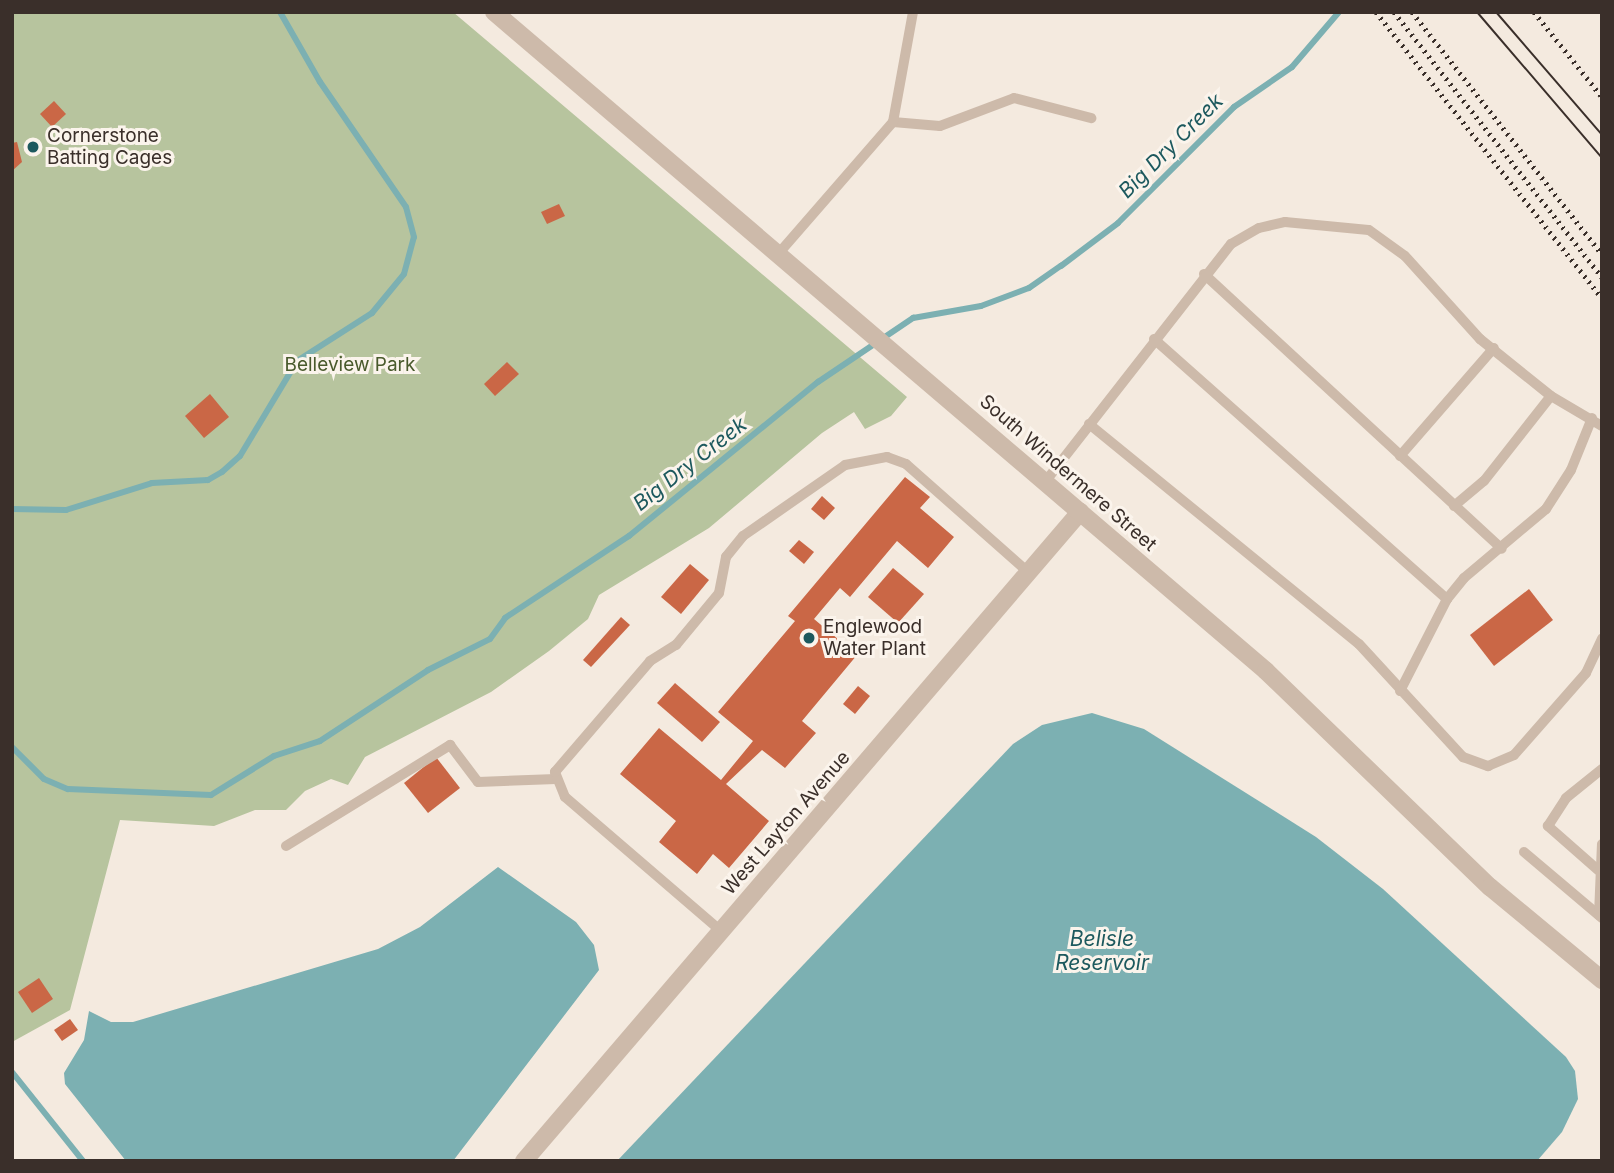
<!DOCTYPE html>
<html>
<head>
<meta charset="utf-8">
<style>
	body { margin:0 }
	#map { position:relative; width:1614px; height:1173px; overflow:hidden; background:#f4eadf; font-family:Inter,sans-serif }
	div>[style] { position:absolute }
	.green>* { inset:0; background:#b7c49e }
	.water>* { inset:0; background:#7cb0b2 }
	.stream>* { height:6px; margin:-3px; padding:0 3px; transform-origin:3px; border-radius:3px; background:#7cb0b2 }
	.building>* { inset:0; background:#ca6746 }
	.service>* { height:10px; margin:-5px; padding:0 5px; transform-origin:5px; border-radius:5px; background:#cdbaaa }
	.minor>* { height:18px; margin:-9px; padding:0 9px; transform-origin:9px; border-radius:9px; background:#cdbaaa }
	.tertiary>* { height:18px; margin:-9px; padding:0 9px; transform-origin:9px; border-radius:9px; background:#cdbaaa }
	.tram>* { height:2px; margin:-1px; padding:0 1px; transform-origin:1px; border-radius:1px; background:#3a2f2a }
	.rail>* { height:5px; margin-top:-2.5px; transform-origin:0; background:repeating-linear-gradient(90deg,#3a2f2a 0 2px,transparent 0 7px) }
	.dots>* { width:19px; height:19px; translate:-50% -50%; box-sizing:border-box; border:4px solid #fbf4ec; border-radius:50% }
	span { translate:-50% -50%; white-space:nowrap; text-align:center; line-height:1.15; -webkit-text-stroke:6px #fbf4ec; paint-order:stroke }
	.poi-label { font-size:19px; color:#3a2f2a }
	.left { translate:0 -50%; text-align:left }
	.park-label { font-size:19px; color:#495a2c }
	.street-label { font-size:19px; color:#3a2f2a }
	.water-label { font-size:21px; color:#1d595e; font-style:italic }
	.frame { position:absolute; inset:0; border:14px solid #3a2f2a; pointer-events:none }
</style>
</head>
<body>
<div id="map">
	<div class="green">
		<div style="clip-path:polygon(12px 12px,453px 12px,907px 397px,891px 416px,865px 429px,854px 412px,822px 433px,709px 528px,599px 595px,588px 619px,549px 651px,491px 692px,365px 757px,348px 785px,331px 779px,305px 791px,286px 810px,255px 810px,214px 826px,120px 820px,70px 1010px,12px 1042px)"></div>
	</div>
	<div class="water">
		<div style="clip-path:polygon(1092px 713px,1144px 729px,1316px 837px,1383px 889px,1566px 1057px,1575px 1071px,1578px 1099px,1562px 1132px,1537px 1161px,617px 1161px,1013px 744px,1042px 725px)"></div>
		<div style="clip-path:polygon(498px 867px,576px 922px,594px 945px,599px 970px,453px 1161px,126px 1161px,65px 1084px,64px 1073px,84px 1040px,89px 1011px,111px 1022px,133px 1022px,378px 949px,420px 927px)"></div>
	</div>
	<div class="stream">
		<div style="left:12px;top:509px;width:54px;rotate:1.1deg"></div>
		<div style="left:66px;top:510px;width:90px;rotate:-17.4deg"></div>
		<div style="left:152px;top:483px;width:56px;rotate:-3.1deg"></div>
		<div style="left:208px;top:480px;width:16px;rotate:-30deg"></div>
		<div style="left:222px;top:472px;width:24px;rotate:-42deg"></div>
		<div style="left:240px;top:456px;width:111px;rotate:-59deg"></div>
		<div style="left:297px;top:361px;width:89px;rotate:-32.6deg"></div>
		<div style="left:372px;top:313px;width:50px;rotate:-50.6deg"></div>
		<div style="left:404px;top:274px;width:38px;rotate:-75deg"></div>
		<div style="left:414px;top:237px;width:31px;rotate:-105deg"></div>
		<div style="left:406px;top:207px;width:152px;rotate:-124.5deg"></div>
		<div style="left:320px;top:82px;width:81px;rotate:-119.7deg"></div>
		<div style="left:12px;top:747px;width:45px;rotate:45deg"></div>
		<div style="left:44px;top:779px;width:26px;rotate:23deg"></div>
		<div style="left:68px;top:789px;width:143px;rotate:2.4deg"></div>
		<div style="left:211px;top:795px;width:74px;rotate:-31.8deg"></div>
		<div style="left:274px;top:756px;width:48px;rotate:-18.1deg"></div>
		<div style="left:320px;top:741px;width:129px;rotate:-33.3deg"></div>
		<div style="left:428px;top:670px;width:69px;rotate:-26.6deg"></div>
		<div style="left:490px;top:639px;width:26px;rotate:-54deg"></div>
		<div style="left:505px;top:618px;width:149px;rotate:-33.5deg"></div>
		<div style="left:629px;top:536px;width:244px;rotate:-39.2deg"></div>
		<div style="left:818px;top:382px;width:115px;rotate:-34deg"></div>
		<div style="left:913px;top:318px;width:69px;rotate:-10deg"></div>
		<div style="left:981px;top:306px;width:51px;rotate:-20.6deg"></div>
		<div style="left:1029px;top:288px;width:39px;rotate:-35deg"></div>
		<div style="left:1061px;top:266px;width:71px;rotate:-37deg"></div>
		<div style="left:1118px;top:223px;width:164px;rotate:-45deg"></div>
		<div style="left:1234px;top:107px;width:70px;rotate:-34.6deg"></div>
		<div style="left:1292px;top:67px;width:72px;rotate:-49.5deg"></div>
		<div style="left:12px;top:1072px;width:114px;rotate:51.4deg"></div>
	</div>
	<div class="building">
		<div style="clip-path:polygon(54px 101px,66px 114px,52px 127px,40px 114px)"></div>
		<div style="clip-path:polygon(17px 142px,22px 162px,12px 171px,12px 143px)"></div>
		<div style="clip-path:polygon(559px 204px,565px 216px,547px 224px,541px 212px)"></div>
		<div style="clip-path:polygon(507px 362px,519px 374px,495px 396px,484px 384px)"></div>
		<div style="clip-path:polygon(210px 394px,229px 417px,204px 438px,185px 416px)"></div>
		<div style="clip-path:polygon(905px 477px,930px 497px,920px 508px,954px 537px,928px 568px,897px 541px,850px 597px,840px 588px,814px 619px,857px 655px,802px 721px,816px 733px,785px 768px,762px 750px,726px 784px,769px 821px,729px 868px,713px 854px,697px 874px,659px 842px,676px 821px,620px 774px,659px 728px,721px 780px,753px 741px,718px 712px,795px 621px,788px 616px)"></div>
		<div style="clip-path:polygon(822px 496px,835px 508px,824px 520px,811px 509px)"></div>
		<div style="clip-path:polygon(799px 540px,814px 552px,804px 564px,789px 551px)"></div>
		<div style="clip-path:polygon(690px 564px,709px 580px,681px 614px,661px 597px)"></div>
		<div style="clip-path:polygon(893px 568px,924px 594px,898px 623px,868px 597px)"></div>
		<div style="clip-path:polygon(1529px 589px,1553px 620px,1494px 666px,1470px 635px)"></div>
		<div style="clip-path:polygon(621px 617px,630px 625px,591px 667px,583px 660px)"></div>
		<div style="clip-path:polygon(675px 683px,720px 722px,702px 742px,657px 703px)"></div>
		<div style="clip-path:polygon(858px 686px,870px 696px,855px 714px,843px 704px)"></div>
		<div style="clip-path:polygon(436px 757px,460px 788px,428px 813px,404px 783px)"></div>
		<div style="clip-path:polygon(39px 978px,53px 999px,32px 1013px,18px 992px)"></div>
		<div style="clip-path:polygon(70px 1019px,78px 1030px,62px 1041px,54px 1030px)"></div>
	</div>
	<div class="service">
		<div style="left:893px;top:122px;width:47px;rotate:4.9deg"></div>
		<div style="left:940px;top:126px;width:79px;rotate:-20.7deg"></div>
		<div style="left:1014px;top:98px;width:80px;rotate:14.6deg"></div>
		<div style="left:779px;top:253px;width:174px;rotate:-49deg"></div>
		<div style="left:893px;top:122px;width:112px;rotate:-79.7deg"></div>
		<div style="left:1204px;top:274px;width:405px;rotate:42.7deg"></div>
		<div style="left:1154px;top:339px;width:392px;rotate:41.6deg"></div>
		<div style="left:1089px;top:424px;width:348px;rotate:39.2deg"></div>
		<div style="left:1359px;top:644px;width:154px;rotate:47.4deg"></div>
		<div style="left:1463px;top:757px;width:27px;rotate:20deg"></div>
		<div style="left:1488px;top:766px;width:28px;rotate:-23deg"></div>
		<div style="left:1514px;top:755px;width:109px;rotate:-48.7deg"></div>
		<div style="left:1586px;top:673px;width:38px;rotate:-65deg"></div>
		<div style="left:1400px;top:456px;width:143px;rotate:-49deg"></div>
		<div style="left:1045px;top:482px;width:302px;rotate:-52deg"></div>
		<div style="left:1231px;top:244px;width:32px;rotate:-30deg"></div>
		<div style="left:1259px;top:228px;width:27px;rotate:-13deg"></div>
		<div style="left:1285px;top:222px;width:84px;rotate:5.4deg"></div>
		<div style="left:1369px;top:230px;width:44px;rotate:35.8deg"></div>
		<div style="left:1405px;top:256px;width:112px;rotate:47.9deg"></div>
		<div style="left:1480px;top:339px;width:91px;rotate:38.8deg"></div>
		<div style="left:1551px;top:396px;width:59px;rotate:30.5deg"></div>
		<div style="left:1454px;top:506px;width:39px;rotate:-40deg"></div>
		<div style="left:1484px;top:481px;width:108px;rotate:-51.8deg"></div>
		<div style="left:1400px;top:691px;width:103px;rotate:-62.9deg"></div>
		<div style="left:1447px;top:599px;width:27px;rotate:-51deg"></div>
		<div style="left:1464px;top:578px;width:107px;rotate:-40.1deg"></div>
		<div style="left:1546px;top:509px;width:46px;rotate:-57.3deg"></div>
		<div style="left:1571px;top:470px;width:56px;rotate:-68deg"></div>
		<div style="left:286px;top:846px;width:193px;rotate:-31.6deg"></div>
		<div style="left:450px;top:745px;width:46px;rotate:52.9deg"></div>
		<div style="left:478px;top:782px;width:78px;rotate:-2.2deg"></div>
		<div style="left:1524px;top:852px;width:102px;rotate:40.2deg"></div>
		<div style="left:1598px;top:870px;width:67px;rotate:-138.7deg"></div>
		<div style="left:1548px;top:826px;width:33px;rotate:-57deg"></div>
		<div style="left:1566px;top:798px;width:46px;rotate:-38.9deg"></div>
		<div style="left:1599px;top:915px;width:71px;rotate:-87.6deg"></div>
		<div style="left:721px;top:931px;width:206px;rotate:-139.3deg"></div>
		<div style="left:565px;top:797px;width:27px;rotate:-112deg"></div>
		<div style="left:555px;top:772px;width:146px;rotate:-49.4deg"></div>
		<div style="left:650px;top:661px;width:31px;rotate:-32deg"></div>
		<div style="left:676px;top:645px;width:67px;rotate:-50.4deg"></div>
		<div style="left:719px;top:593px;width:37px;rotate:-79deg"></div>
		<div style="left:726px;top:557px;width:27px;rotate:-51deg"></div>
		<div style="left:743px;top:536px;width:124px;rotate:-34.8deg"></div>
		<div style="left:845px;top:465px;width:43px;rotate:-10.8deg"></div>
		<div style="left:887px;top:457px;width:20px;rotate:20deg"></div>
		<div style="left:906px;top:464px;width:164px;rotate:41.5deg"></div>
	</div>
	<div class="minor">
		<div style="left:524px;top:1161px;width:855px;rotate:-49.41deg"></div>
	</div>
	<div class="tertiary">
		<div style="left:494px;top:12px;width:1015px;rotate:40.48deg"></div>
		<div style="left:1266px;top:671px;width:311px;rotate:44deg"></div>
		<div style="left:1490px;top:887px;width:146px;rotate:39.7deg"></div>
	</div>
	<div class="tram">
		<div style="left:1477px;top:12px;width:192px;rotate:49.4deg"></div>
		<div style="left:1496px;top:12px;width:162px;rotate:49.2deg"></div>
	</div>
	<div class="rail">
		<div style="left:1376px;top:12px;width:365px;rotate:51.7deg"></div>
		<div style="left:1394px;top:12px;width:337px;rotate:51.9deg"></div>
		<div style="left:1412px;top:12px;width:308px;rotate:51.9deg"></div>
		<div style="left:1534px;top:12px;width:109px;rotate:51.3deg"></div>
	</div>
	<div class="dots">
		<div style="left:33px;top:147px;background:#1d595e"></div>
		<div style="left:809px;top:638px;background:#1d595e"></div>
	</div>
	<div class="poi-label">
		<span class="left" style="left:47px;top:147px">Cornerstone<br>Batting Cages</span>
		<span class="left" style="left:823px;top:638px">Englewood<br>Water Plant</span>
	</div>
	<div class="park-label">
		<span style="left:350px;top:365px">Belleview Park</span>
	</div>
	<div class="street-label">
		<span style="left:1068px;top:473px;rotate:41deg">South Windermere Street</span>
		<span style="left:786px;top:823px;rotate:-49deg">West Layton Avenue</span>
	</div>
	<div class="water-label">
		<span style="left:1171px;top:146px;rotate:-45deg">Big Dry Creek</span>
		<span style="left:690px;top:464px;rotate:-38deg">Big Dry Creek</span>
		<span style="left:1102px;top:951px">Belisle<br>Reservoir</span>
	</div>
	<div class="frame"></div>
</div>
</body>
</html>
